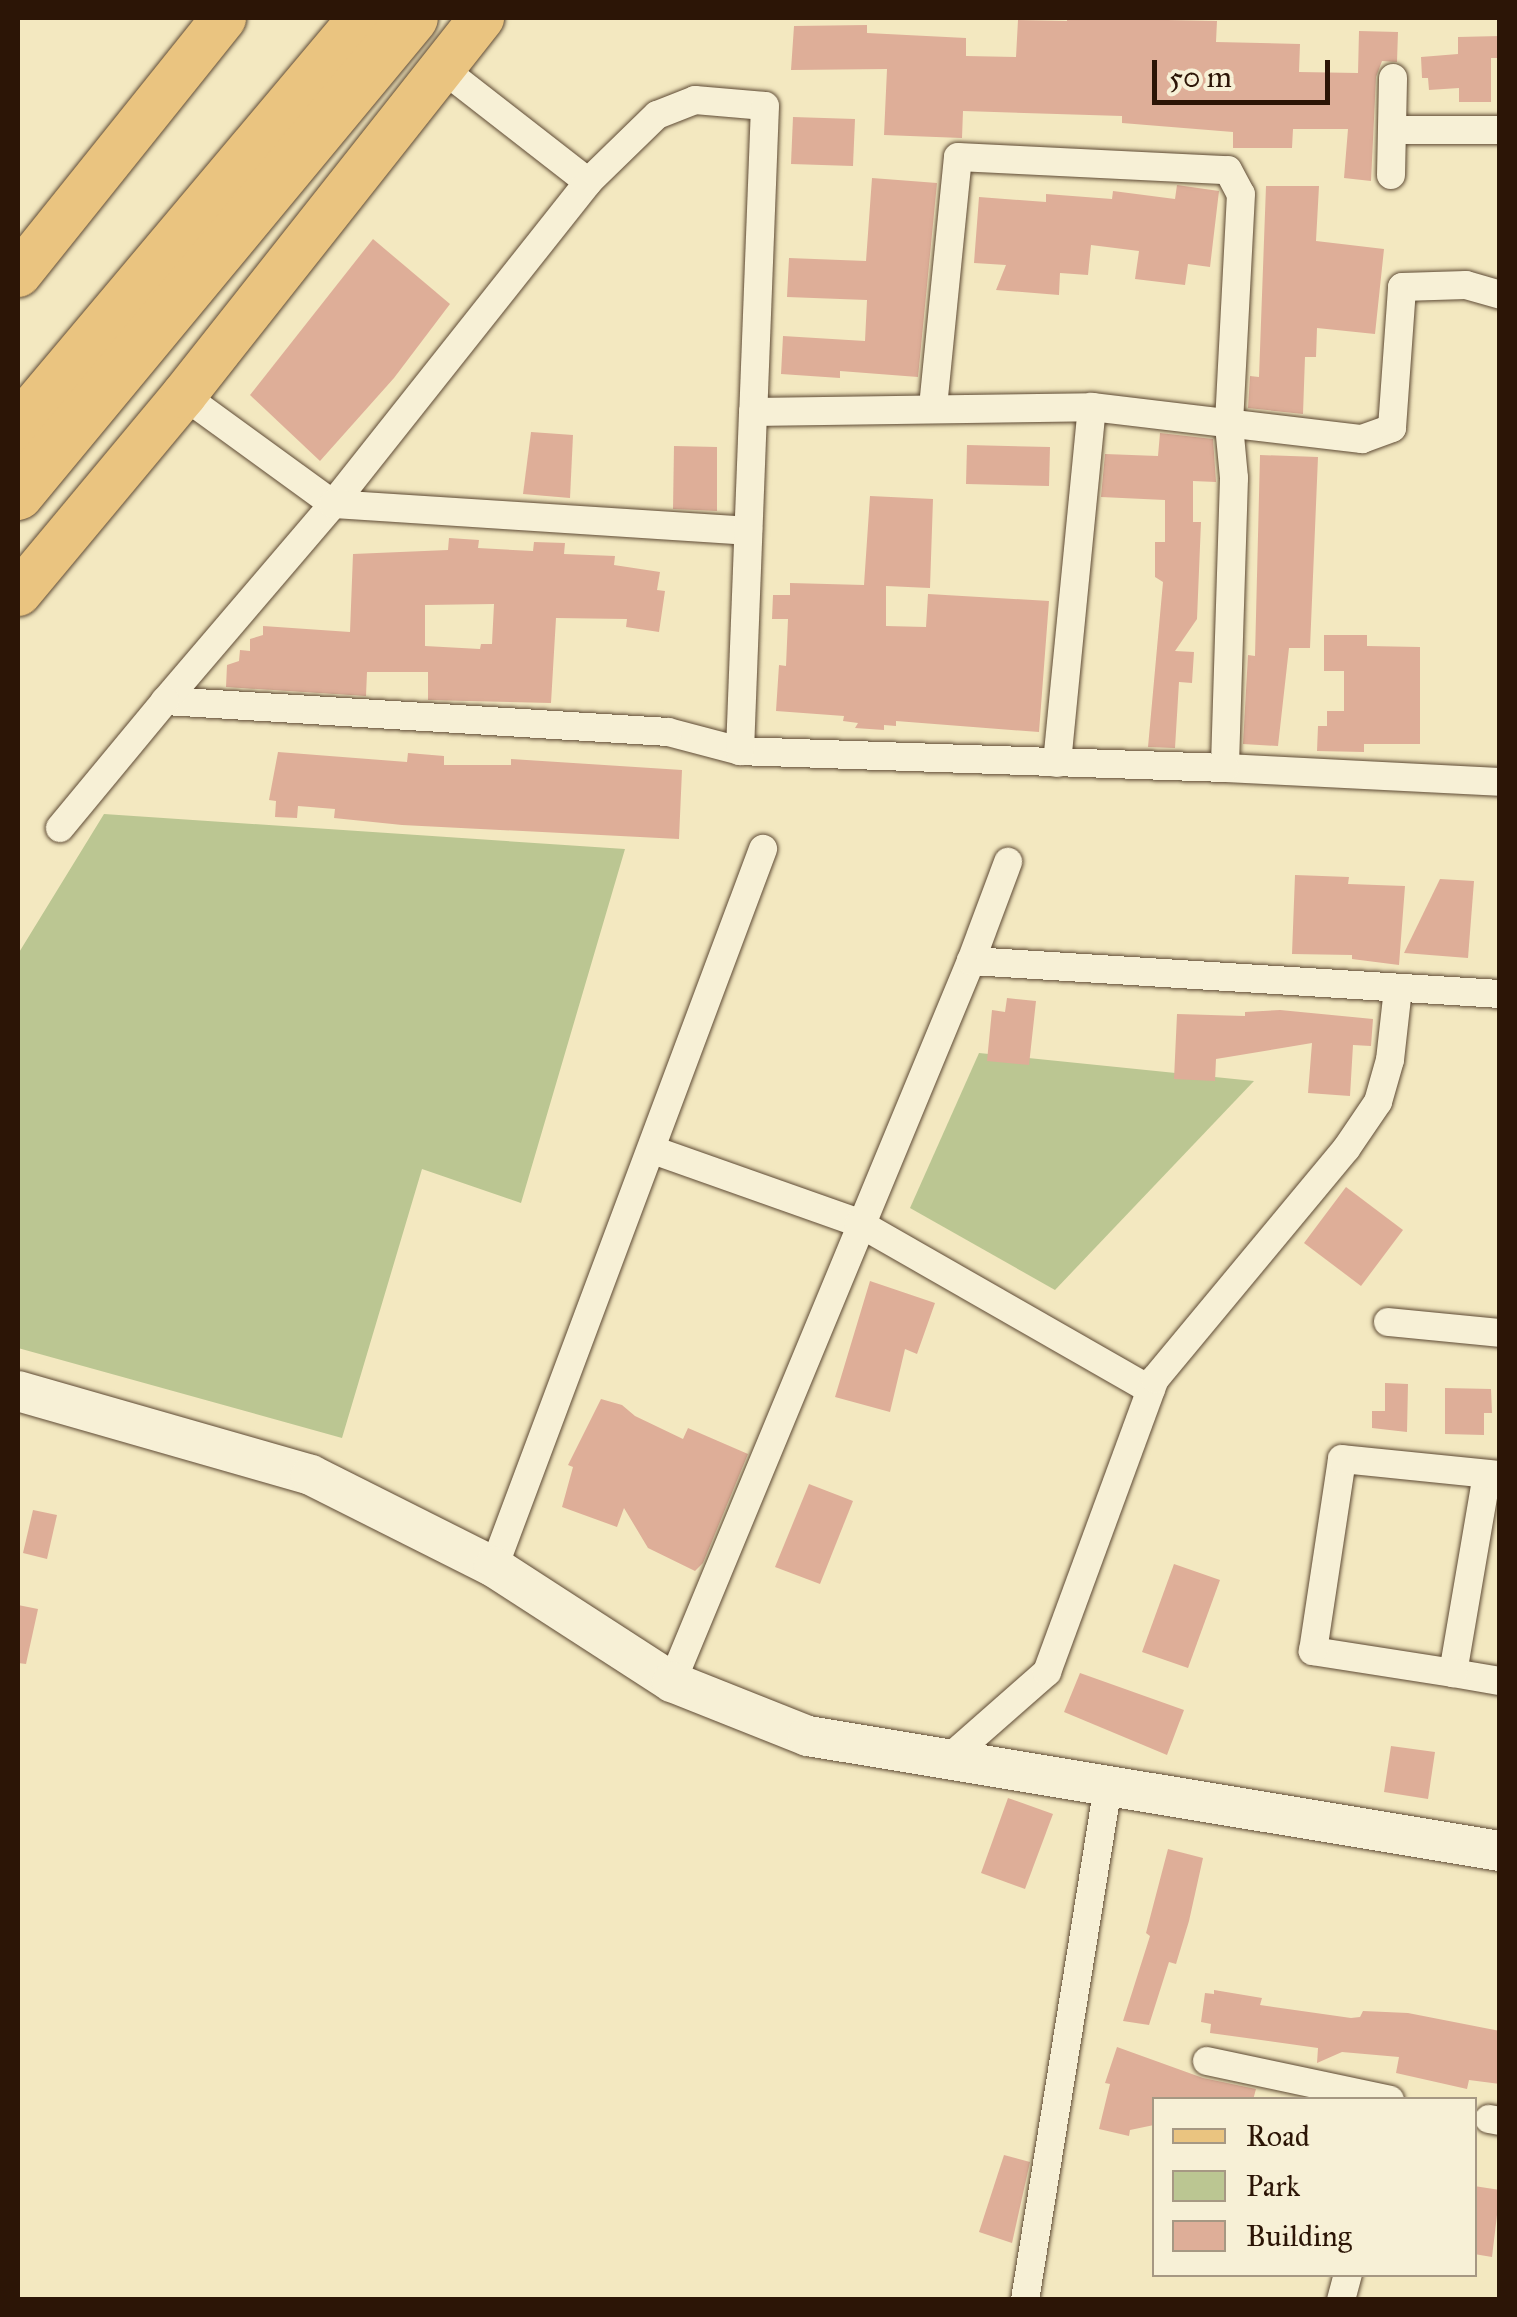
<!DOCTYPE html>
<html>
<head>
<meta charset="utf-8">
<style>
	body { margin:0 }
	#map { position:relative; width:1517px; height:2317px; overflow:hidden; background:#f3e8c0; font-family:"IM FELL Great Primer",serif }
	div>[style] { position:absolute }
	.green>* { inset:0; background:#bbc692 }
	.building>* { inset:0; background:#deae98 }
	.roads { filter:drop-shadow(0 0 2px #5e4a34) drop-shadow(0 0 2px #5e4a34) }
	.street>* { height:28px; margin:-14px; padding:0 14px; transform-origin:14px; border-radius:14px; background:#f7f0d6 }
	.secondary>* { height:40px; margin:-20px; padding:0 20px; transform-origin:20px; border-radius:20px; background:#f7f0d6 }
	.primary>* { height:45px; margin:-22.5px; padding:0 22.5px; transform-origin:22.5px; border-radius:22.5px; background:#eac480 }
	.highway>* { height:50px; margin:-25px; padding:0 25px; transform-origin:25px; border-radius:25px; background:#eac480 }
	span { translate:-50% -50%; white-space:nowrap; text-align:center; line-height:1.15; -webkit-text-stroke:8px #f7f0d6; paint-order:stroke }
	.frame { position:absolute; inset:0; border:20px solid #2c1506; pointer-events:none }
	.legend { position:absolute; left:1152px; top:2097px; width:325px; height:180px; box-sizing:border-box; background:#f7f0d6; border:2px solid #a69883; margin:0; padding:12px 18px; list-style:none; font-size:30px; color:#2c1506 }
	.legend li { display:flex; align-items:center; gap:20px; height:50px }
	.legend b { width:50px; border:2px solid #a69883 }
	.scale { position:absolute; left:1152px; top:60px; width:178px; height:45px; box-sizing:border-box; border:5px solid #2c1506; border-top:0; padding-left:12px; font-size:30px; line-height:35px; white-space:nowrap; color:#2c1506; -webkit-text-stroke:8px #f7f0d6; paint-order:stroke }
</style>
</head>
<body>
<div id="map">
	<div class="green">
		<div style="clip-path:polygon(104px 814px,625px 849px,521px 1203px,422px 1169px,342px 1438px,18px 1348px,18px 954px)"></div>
		<div style="clip-path:polygon(979px 1053px,1254px 1081px,1055px 1290px,910px 1208px)"></div>
	</div>
	<div class="building">
		<div style="clip-path:polygon(1067px 18px,1217px 21px,1216px 42px,1300px 44px,1299px 72px,1358px 73px,1359px 31px,1398px 32px,1397px 62px,1382px 61px,1376px 77px,1371px 181px,1344px 178px,1348px 129px,1293px 129px,1292px 148px,1233px 148px,1233px 132px,1122px 123px,1122px 116px,963px 111px,962px 138px,884px 135px,887px 69px,791px 70px,794px 26px,867px 25px,867px 33px,966px 38px,966px 56px,1016px 57px,1018px 20px,1067px 21px)"></div>
		<div style="clip-path:polygon(1500px 36px,1500px 58px,1491px 58px,1491px 102px,1459px 102px,1459px 88px,1429px 90px,1428px 78px,1422px 78px,1421px 57px,1458px 54px,1458px 37px)"></div>
		<div style="clip-path:polygon(793px 117px,855px 119px,853px 166px,791px 164px)"></div>
		<div style="clip-path:polygon(872px 178px,937px 183px,918px 377px,840px 371px,840px 378px,781px 374px,783px 336px,865px 341px,867px 300px,787px 297px,789px 258px,866px 261px)"></div>
		<div style="clip-path:polygon(1177px 185px,1219px 191px,1210px 267px,1188px 264px,1185px 285px,1135px 279px,1139px 251px,1091px 245px,1088px 275px,1060px 273px,1059px 295px,996px 290px,1006px 265px,974px 263px,979px 197px,1046px 202px,1046px 194px,1112px 199px,1113px 191px,1175px 199px)"></div>
		<div style="clip-path:polygon(1266px 186px,1319px 186px,1316px 241px,1384px 249px,1375px 334px,1317px 328px,1316px 357px,1305px 357px,1303px 414px,1248px 408px,1250px 376px,1259px 377px)"></div>
		<div style="clip-path:polygon(373px 239px,450px 304px,394px 378px,320px 461px,250px 395px)"></div>
		<div style="clip-path:polygon(531px 432px,573px 435px,570px 498px,523px 494px)"></div>
		<div style="clip-path:polygon(1160px 433px,1213px 439px,1216px 482px,1193px 481px,1193px 522px,1201px 522px,1197px 619px,1175px 651px,1194px 652px,1192px 683px,1179px 682px,1175px 748px,1148px 747px,1163px 582px,1155px 577px,1155px 542px,1165px 542px,1165px 500px,1101px 497px,1105px 454px,1158px 456px)"></div>
		<div style="clip-path:polygon(967px 445px,1050px 447px,1049px 486px,966px 484px)"></div>
		<div style="clip-path:polygon(674px 446px,717px 447px,717px 511px,673px 509px)"></div>
		<div style="clip-path:polygon(1260px 455px,1318px 457px,1310px 648px,1289px 648px,1278px 746px,1243px 744px,1248px 655px,1255px 656px)"></div>
		<div style="clip-path:polygon(870px 496px,933px 499px,930px 588px,886px 586px,886px 626px,926px 627px,928px 594px,1049px 601px,1039px 732px,896px 721px,896px 726px,884px 725px,884px 730px,855px 728px,858px 723px,843px 721px,844px 716px,776px 711px,779px 665px,786px 666px,788px 619px,772px 619px,773px 595px,790px 595px,790px 583px,864px 585px)"></div>
		<div style="clip-path:polygon(evenodd,449px 538px,479px 540px,478px 548px,533px 551px,534px 542px,565px 543px,564px 554px,615px 556px,614px 565px,660px 572px,657px 590px,665px 591px,659px 632px,626px 627px,627px 619px,556px 618px,551px 703px,428px 700px,428px 672px,367px 672px,366px 696px,226px 687px,227px 665px,239px 661px,240px 650px,250px 651px,250px 639px,263px 635px,263px 626px,350px 632px,353px 554px,448px 550px,449px 538px,494px 604px,492px 644px,481px 644px,480px 649px,425px 646px,425px 605px,494px 604px)"></div>
		<div style="clip-path:polygon(1324px 635px,1367px 635px,1367px 646px,1420px 647px,1420px 744px,1364px 744px,1364px 752px,1317px 751px,1318px 726px,1327px 726px,1327px 711px,1344px 711px,1344px 671px,1324px 671px)"></div>
		<div style="clip-path:polygon(278px 752px,407px 762px,408px 753px,444px 756px,444px 765px,511px 765px,511px 759px,682px 770px,679px 839px,402px 825px,334px 818px,335px 809px,298px 806px,297px 818px,275px 817px,276px 801px,269px 800px)"></div>
		<div style="clip-path:polygon(1295px 875px,1349px 877px,1348px 884px,1405px 886px,1399px 965px,1352px 959px,1352px 955px,1292px 954px)"></div>
		<div style="clip-path:polygon(1440px 879px,1474px 881px,1468px 958px,1404px 953px)"></div>
		<div style="clip-path:polygon(1007px 998px,1036px 1001px,1029px 1065px,987px 1061px,992px 1010px,1005px 1012px)"></div>
		<div style="clip-path:polygon(1280px 1010px,1373px 1019px,1371px 1046px,1353px 1045px,1350px 1096px,1308px 1093px,1312px 1043px,1216px 1059px,1215px 1081px,1174px 1079px,1177px 1014px,1245px 1016px,1245px 1012px)"></div>
		<div style="clip-path:polygon(1346px 1187px,1403px 1230px,1361px 1286px,1304px 1243px)"></div>
		<div style="clip-path:polygon(870px 1281px,935px 1303px,917px 1354px,905px 1349px,890px 1412px,835px 1397px)"></div>
		<div style="clip-path:polygon(1385px 1383px,1408px 1384px,1407px 1432px,1372px 1428px,1372px 1411px,1385px 1411px)"></div>
		<div style="clip-path:polygon(1445px 1388px,1491px 1389px,1492px 1413px,1484px 1413px,1484px 1435px,1445px 1434px)"></div>
		<div style="clip-path:polygon(601px 1399px,622px 1405px,635px 1416px,683px 1439px,688px 1428px,748px 1454px,703px 1563px,695px 1571px,648px 1548px,624px 1508px,617px 1527px,562px 1507px,573px 1467px,568px 1465px)"></div>
		<div style="clip-path:polygon(809px 1484px,853px 1501px,820px 1584px,775px 1567px)"></div>
		<div style="clip-path:polygon(33px 1510px,57px 1515px,47px 1559px,23px 1553px)"></div>
		<div style="clip-path:polygon(1174px 1564px,1220px 1580px,1188px 1668px,1142px 1652px)"></div>
		<div style="clip-path:polygon(18px 1605px,38px 1609px,26px 1664px,18px 1663px)"></div>
		<div style="clip-path:polygon(1080px 1673px,1184px 1710px,1167px 1755px,1064px 1712px)"></div>
		<div style="clip-path:polygon(1391px 1746px,1435px 1752px,1428px 1799px,1384px 1792px)"></div>
		<div style="clip-path:polygon(1008px 1798px,1053px 1814px,1025px 1889px,981px 1873px)"></div>
		<div style="clip-path:polygon(1168px 1849px,1203px 1858px,1189px 1921px,1176px 1964px,1169px 1962px,1149px 2025px,1123px 2021px,1150px 1936px,1146px 1933px)"></div>
		<div style="clip-path:polygon(1214px 1990px,1262px 1998px,1260px 2005px,1351px 2018px,1360px 2017px,1363px 2011px,1408px 2013px,1500px 2031px,1500px 2084px,1469px 2080px,1467px 2089px,1396px 2073px,1399px 2057px,1342px 2052px,1317px 2063px,1318px 2048px,1210px 2033px,1211px 2024px,1201px 2022px,1205px 1993px,1214px 1994px)"></div>
		<div style="clip-path:polygon(1117px 2047px,1203px 2078px,1256px 2089px,1253px 2100px,1154px 2100px,1154px 2125px,1130px 2130px,1129px 2136px,1099px 2129px,1110px 2084px,1105px 2083px)"></div>
		<div style="clip-path:polygon(1004px 2155px,1030px 2162px,1012px 2243px,979px 2232px)"></div>
		<div style="clip-path:polygon(1474px 2186px,1500px 2190px,1492px 2257px,1474px 2254px)"></div>
	</div>
	<div class="roads">
		<div class="street">
			<div style="left:443px;top:69px;width:184px;rotate:37.9deg"></div>
			<div style="left:1392px;top:130px;width:108px"></div>
			<div style="left:1391px;top:175px;width:97px;rotate:-88.8deg"></div>
			<div style="left:183px;top:395px;width:185px;rotate:36deg"></div>
			<div style="left:333px;top:504px;width:411px;rotate:-51.6deg"></div>
			<div style="left:588px;top:182px;width:96px;rotate:-44.2deg"></div>
			<div style="left:657px;top:115px;width:41px;rotate:-21.5deg"></div>
			<div style="left:695px;top:100px;width:70px;rotate:4.9deg"></div>
			<div style="left:765px;top:106px;width:306px;rotate:92.2deg"></div>
			<div style="left:933px;top:407px;width:251px;rotate:-84.3deg"></div>
			<div style="left:958px;top:157px;width:270px;rotate:2.8deg"></div>
			<div style="left:1228px;top:170px;width:27px;rotate:62deg"></div>
			<div style="left:1241px;top:194px;width:231px;rotate:93deg"></div>
			<div style="left:1229px;top:425px;width:53px;rotate:84.6deg"></div>
			<div style="left:1234px;top:478px;width:290px;rotate:91.8deg"></div>
			<div style="left:1225px;top:768px;width:275px;rotate:2.9deg"></div>
			<div style="left:740px;top:751px;width:74px;rotate:-165.2deg"></div>
			<div style="left:668px;top:732px;width:504px;rotate:-176.47deg"></div>
			<div style="left:165px;top:701px;width:259px;rotate:-49.5deg"></div>
			<div style="left:333px;top:504px;width:416px;rotate:3.7deg"></div>
			<div style="left:1057px;top:763px;width:358px;rotate:-84.4deg"></div>
			<div style="left:1225px;top:768px;width:485px;rotate:-178deg"></div>
			<div style="left:740px;top:751px;width:339px;rotate:-87.8deg"></div>
			<div style="left:753px;top:412px;width:339px;rotate:-0.8deg"></div>
			<div style="left:1092px;top:407px;width:272px;rotate:6.8deg"></div>
			<div style="left:1362px;top:439px;width:32px;rotate:-20deg"></div>
			<div style="left:1392px;top:428px;width:141px;rotate:-85.9deg"></div>
			<div style="left:1402px;top:287px;width:64px;rotate:-1.8deg"></div>
			<div style="left:1466px;top:285px;width:35px;rotate:16deg"></div>
			<div style="left:60px;top:828px;width:165px;rotate:-50.4deg"></div>
			<div style="left:971px;top:961px;width:106px;rotate:-69.5deg"></div>
			<div style="left:653px;top:1150px;width:219px;rotate:19.5deg"></div>
			<div style="left:859px;top:1223px;width:336px;rotate:29.8deg"></div>
			<div style="left:1388px;top:1322px;width:113px;rotate:5.6deg"></div>
			<div style="left:1487px;top:1474px;width:202px;rotate:99.7deg"></div>
			<div style="left:1453px;top:1673px;width:48px;rotate:9.7deg"></div>
			<div style="left:494px;top:1567px;width:767px;rotate:-69.46deg"></div>
			<div style="left:1453px;top:1673px;width:142px;rotate:-171.1deg"></div>
			<div style="left:1313px;top:1651px;width:194px;rotate:-81.4deg"></div>
			<div style="left:1342px;top:1459px;width:159px;rotate:5.8deg"></div>
			<div style="left:672px;top:1682px;width:781px;rotate:-67.48deg"></div>
			<div style="left:971px;top:961px;width:530px;rotate:3.57deg"></div>
			<div style="left:948px;top:1759px;width:132px;rotate:-41.3deg"></div>
			<div style="left:1047px;top:1672px;width:312px;rotate:-69.8deg"></div>
			<div style="left:1155px;top:1379px;width:299px;rotate:-50.3deg"></div>
			<div style="left:1346px;top:1149px;width:57px;rotate:-55.8deg"></div>
			<div style="left:1378px;top:1102px;width:44px;rotate:-74.1deg"></div>
			<div style="left:1390px;top:1060px;width:71px;rotate:-83.6deg"></div>
			<div style="left:1207px;top:2061px;width:187px;rotate:12deg"></div>
			<div style="left:1489px;top:2119px;width:11px;rotate:10deg"></div>
			<div style="left:1025px;top:2300px;width:521px;rotate:-80.83deg"></div>
			<div style="left:1341px;top:2300px;width:27px;rotate:-75deg"></div>
		</div>
		<div class="secondary">
			<div style="left:18px;top:1391px;width:305px;rotate:16deg"></div>
			<div style="left:311px;top:1475px;width:205px;rotate:26.7deg"></div>
			<div style="left:494px;top:1567px;width:212px;rotate:32.9deg"></div>
			<div style="left:672px;top:1682px;width:146px;rotate:21.7deg"></div>
			<div style="left:808px;top:1736px;width:701px;rotate:9.44deg"></div>
		</div>
		<div class="primary">
			<div style="left:18px;top:274px;width:328px;rotate:-51.3deg"></div>
			<div style="left:18px;top:593px;width:258px;rotate:-50.2deg"></div>
			<div style="left:183px;top:395px;width:481px;rotate:-51.7deg"></div>
		</div>
		<div class="highway">
			<div style="left:18px;top:429px;width:537px;rotate:-49.91deg"></div>
			<div style="left:18px;top:495px;width:619px;rotate:-50.37deg"></div>
		</div>
	</div>
	<div class="frame"></div>
	<ul class="legend">
	<li><b style="height:12px;background:#eac480"></b>Road</li>
	<li><b style="height:28px;background:#bbc692"></b>Park</li>
	<li><b style="height:28px;background:#deae98"></b>Building</li>
	</ul>
	<div class="scale">50 m</div>
</div>
</body>
</html>
